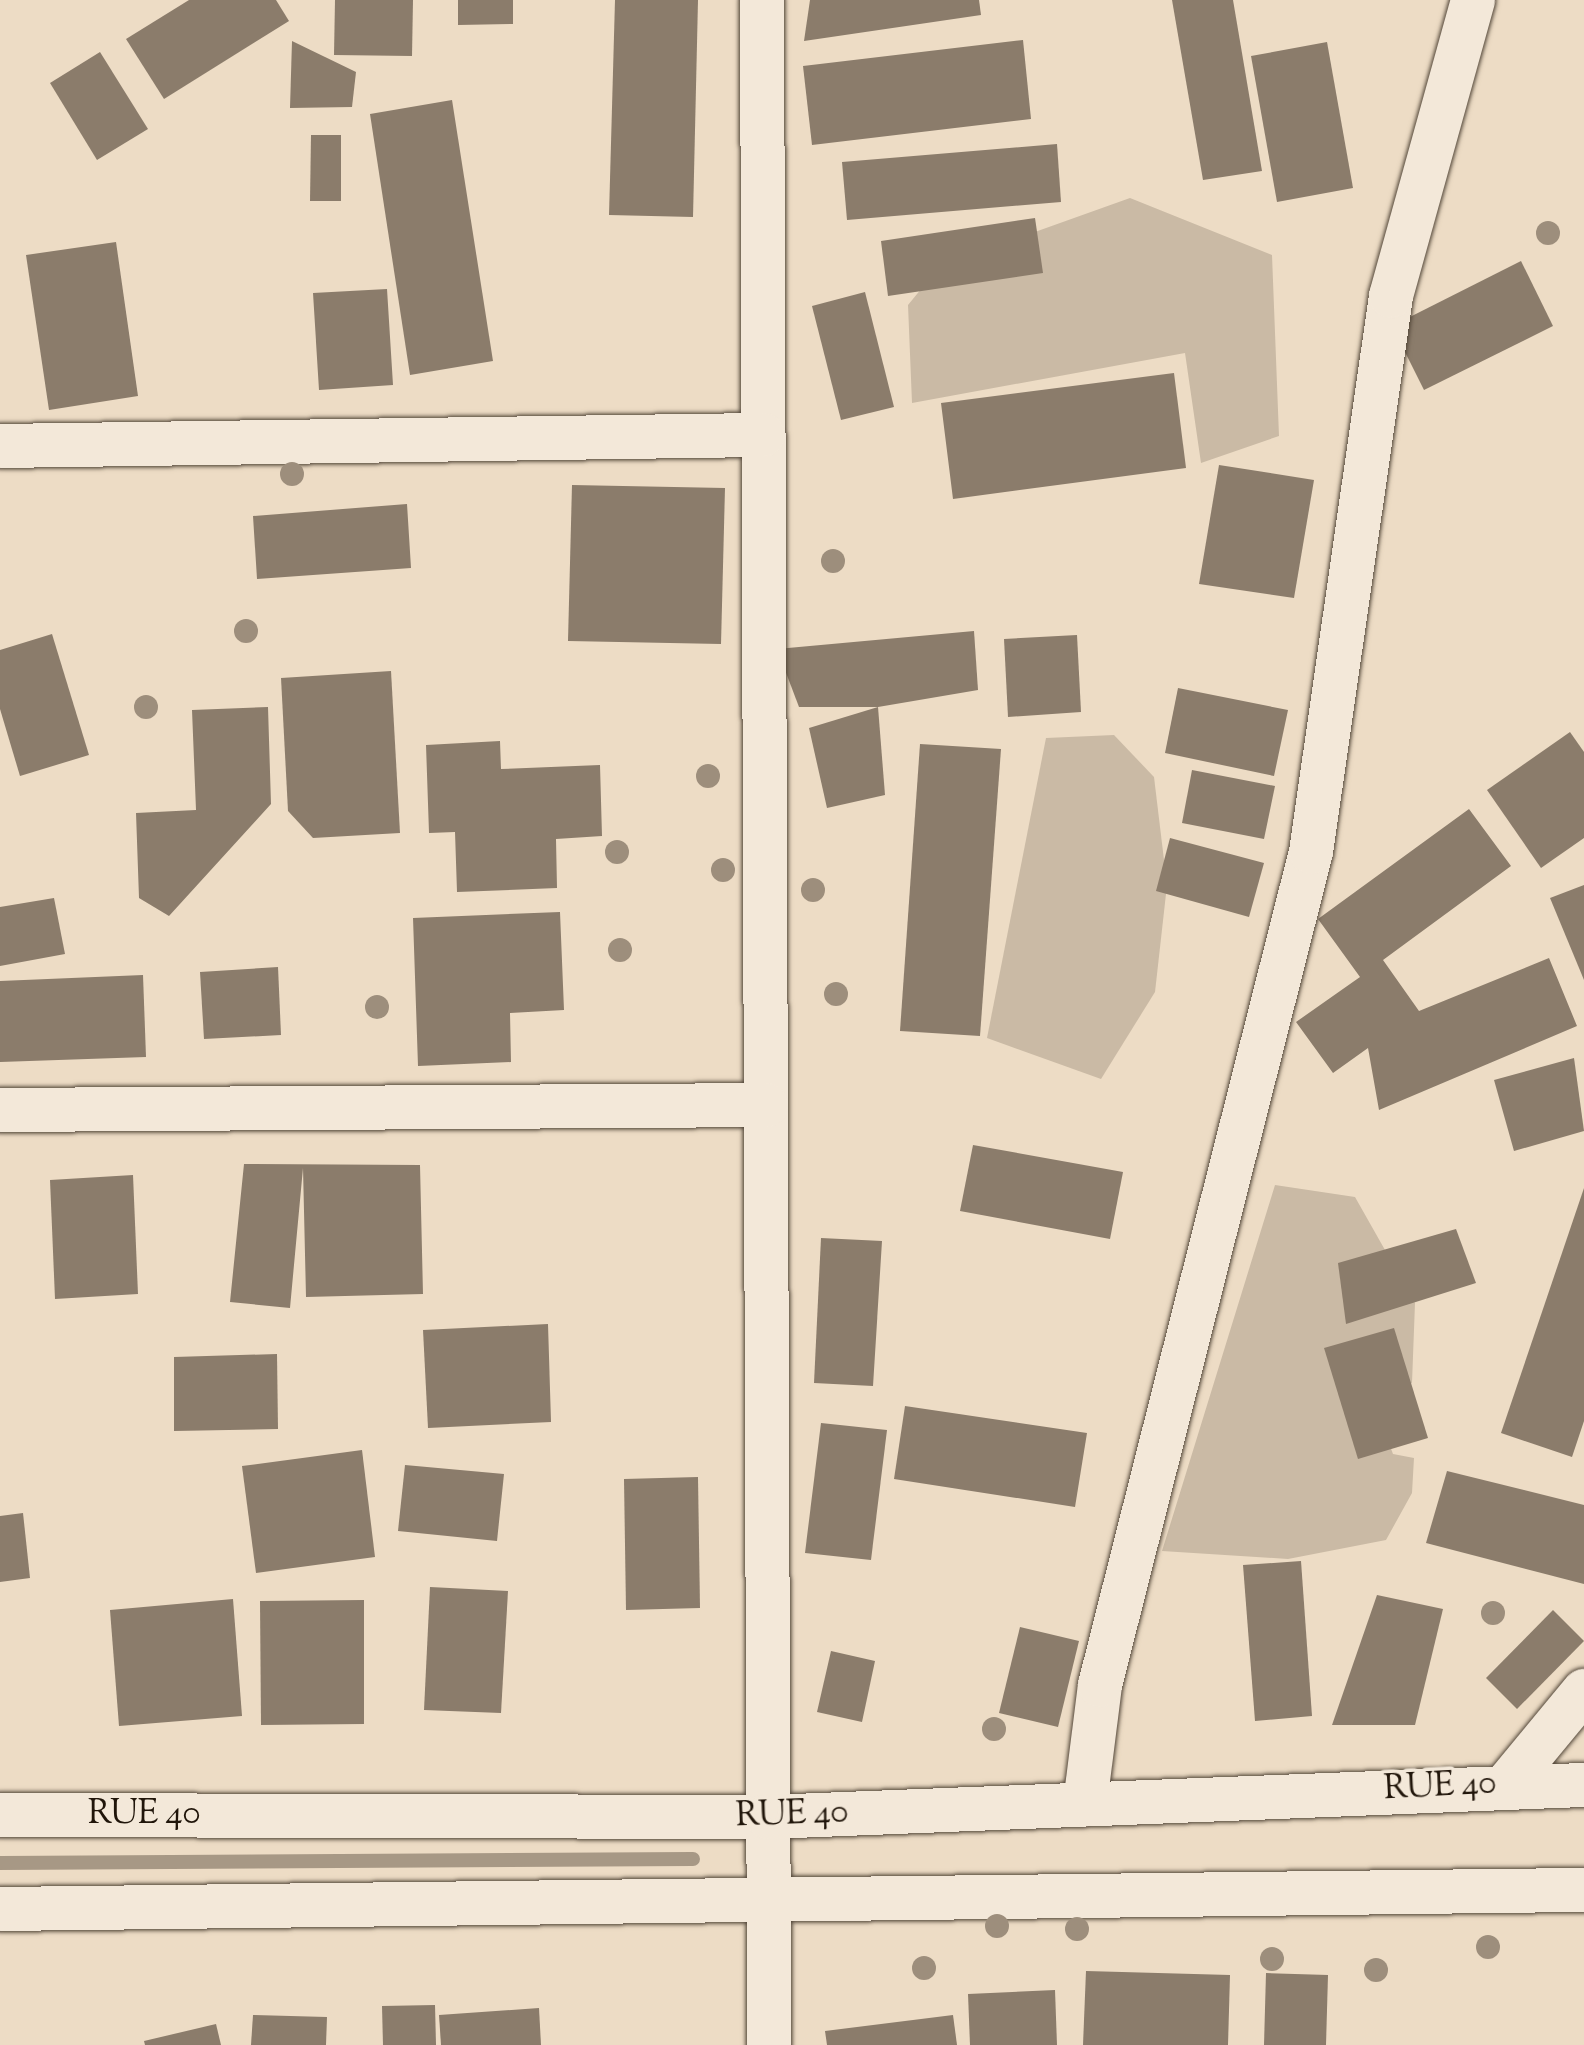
<!DOCTYPE html>
<html>
<head>
<meta charset="utf-8">
<style>
	body { margin:0 }
	#map { position:relative; width:1584px; height:2045px; overflow:hidden; background:#eddcc5; font-family:"Sorts Mill Goudy",serif }
	div>[style] { position:absolute }
	.green>* { inset:0; background:#cabaa5 }
	.stream>* { height:14px; margin:-7px; padding:0 7px; transform-origin:7px; border-radius:7px; background:#a79885 }
	.building>* { inset:0; background:#8b7c6b }
	.roads { filter:drop-shadow(0 0 2px #534739) drop-shadow(0 0 2px #534739) }
	.minor>* { height:44px; margin:-22px; padding:0 22px; transform-origin:22px; border-radius:22px; background:#f3e8d9 }
	.secondary>* { height:44px; margin:-22px; padding:0 22px; transform-origin:22px; border-radius:22px; background:#f3e8d9 }
	.trees>* { width:24px; height:24px; margin:-12px; border-radius:50%; background:#9d8e7c }
	span { translate:-50% -50%; white-space:nowrap; text-align:center; line-height:1.15; -webkit-text-stroke:7px #f3e8d9; paint-order:stroke }
	.street-label { font-size:34px; color:#20150a }
</style>
</head>
<body>
<div id="map">
	<div class="green">
		<div style="clip-path:polygon(1130px 198px,1272px 255px,1279px 436px,1201px 463px,1185px 353px,912px 403px,908px 305px,940px 266px)"></div>
		<div style="clip-path:polygon(1114px 735px,1154px 777px,1167px 885px,1155px 992px,1101px 1079px,987px 1038px,1046px 738px)"></div>
		<div style="clip-path:polygon(1275px 1185px,1355px 1197px,1415px 1303px,1412px 1383px,1372px 1398px,1393px 1454px,1414px 1458px,1412px 1493px,1386px 1540px,1288px 1559px,1162px 1551px)"></div>
	</div>
	<div class="stream">
		<div style="left:0;top:1863px;width:693px;rotate:-0.33deg"></div>
	</div>
	<div class="building">
		<div style="clip-path:polygon(189px 0,276px 0,289px 21px,164px 99px,126px 39px)"></div>
		<div style="clip-path:polygon(335px 0,413px 0,412px 56px,334px 55px)"></div>
		<div style="clip-path:polygon(458px 0,513px 0,513px 24px,458px 25px)"></div>
		<div style="clip-path:polygon(615px 0,698px 0,693px 217px,609px 215px)"></div>
		<div style="clip-path:polygon(810px 0,979px 0,981px 15px,804px 41px)"></div>
		<div style="clip-path:polygon(1172px 0,1233px 0,1262px 171px,1203px 180px)"></div>
		<div style="clip-path:polygon(1023px 40px,1031px 119px,812px 145px,803px 66px)"></div>
		<div style="clip-path:polygon(292px 41px,356px 72px,352px 107px,290px 108px)"></div>
		<div style="clip-path:polygon(1327px 42px,1353px 188px,1277px 202px,1251px 56px)"></div>
		<div style="clip-path:polygon(100px 52px,148px 129px,97px 160px,50px 83px)"></div>
		<div style="clip-path:polygon(452px 100px,493px 361px,410px 375px,370px 114px)"></div>
		<div style="clip-path:polygon(311px 135px,341px 135px,341px 201px,310px 201px)"></div>
		<div style="clip-path:polygon(1057px 144px,1061px 202px,847px 220px,842px 162px)"></div>
		<div style="clip-path:polygon(1035px 218px,1043px 273px,888px 296px,881px 241px)"></div>
		<div style="clip-path:polygon(116px 242px,138px 396px,49px 410px,26px 255px)"></div>
		<div style="clip-path:polygon(1521px 261px,1553px 326px,1424px 390px,1392px 326px)"></div>
		<div style="clip-path:polygon(387px 289px,393px 385px,319px 390px,313px 293px)"></div>
		<div style="clip-path:polygon(865px 292px,894px 407px,841px 420px,812px 306px)"></div>
		<div style="clip-path:polygon(1174px 373px,1186px 468px,953px 499px,941px 403px)"></div>
		<div style="clip-path:polygon(1219px 465px,1314px 480px,1294px 598px,1199px 584px)"></div>
		<div style="clip-path:polygon(572px 485px,725px 488px,721px 644px,568px 641px)"></div>
		<div style="clip-path:polygon(407px 504px,411px 568px,257px 579px,253px 516px)"></div>
		<div style="clip-path:polygon(974px 631px,978px 690px,878px 707px,799px 707px,777px 649px)"></div>
		<div style="clip-path:polygon(52px 634px,89px 755px,20px 776px,0 709px,0 650px)"></div>
		<div style="clip-path:polygon(1077px 635px,1081px 712px,1008px 717px,1004px 639px)"></div>
		<div style="clip-path:polygon(391px 671px,400px 833px,313px 838px,288px 811px,281px 678px)"></div>
		<div style="clip-path:polygon(1178px 688px,1288px 710px,1274px 776px,1165px 753px)"></div>
		<div style="clip-path:polygon(268px 707px,271px 804px,169px 916px,139px 898px,136px 813px,196px 810px,192px 710px)"></div>
		<div style="clip-path:polygon(878px 707px,885px 795px,827px 808px,809px 728px)"></div>
		<div style="clip-path:polygon(1570px 732px,1584px 752px,1584px 838px,1541px 868px,1487px 790px)"></div>
		<div style="clip-path:polygon(500px 741px,501px 769px,600px 765px,602px 836px,556px 839px,557px 888px,457px 892px,455px 832px,429px 833px,426px 745px)"></div>
		<div style="clip-path:polygon(920px 744px,1001px 749px,980px 1036px,900px 1031px)"></div>
		<div style="clip-path:polygon(1192px 770px,1275px 786px,1264px 839px,1182px 823px)"></div>
		<div style="clip-path:polygon(1469px 809px,1511px 866px,1383px 960px,1419px 1011px,1549px 958px,1577px 1026px,1379px 1110px,1368px 1048px,1333px 1073px,1296px 1022px,1360px 977px,1318px 919px)"></div>
		<div style="clip-path:polygon(1170px 838px,1264px 863px,1249px 917px,1156px 891px)"></div>
		<div style="clip-path:polygon(1584px 885px,1584px 980px,1550px 898px)"></div>
		<div style="clip-path:polygon(54px 898px,65px 954px,0 966px,0 907px)"></div>
		<div style="clip-path:polygon(560px 912px,564px 1010px,510px 1013px,511px 1062px,418px 1066px,413px 918px)"></div>
		<div style="clip-path:polygon(278px 967px,281px 1035px,204px 1039px,200px 972px)"></div>
		<div style="clip-path:polygon(143px 975px,146px 1057px,0 1062px,0 981px)"></div>
		<div style="clip-path:polygon(1574px 1058px,1584px 1131px,1514px 1151px,1494px 1080px)"></div>
		<div style="clip-path:polygon(973px 1145px,1123px 1172px,1110px 1239px,960px 1211px)"></div>
		<div style="clip-path:polygon(244px 1164px,420px 1165px,423px 1294px,306px 1297px,303px 1168px,290px 1308px,230px 1302px)"></div>
		<div style="clip-path:polygon(133px 1175px,138px 1294px,55px 1299px,50px 1180px)"></div>
		<div style="clip-path:polygon(1584px 1188px,1584px 1421px,1572px 1457px,1501px 1433px)"></div>
		<div style="clip-path:polygon(1456px 1229px,1476px 1283px,1346px 1324px,1338px 1263px)"></div>
		<div style="clip-path:polygon(821px 1238px,882px 1241px,873px 1386px,814px 1383px)"></div>
		<div style="clip-path:polygon(548px 1324px,551px 1422px,428px 1428px,423px 1330px)"></div>
		<div style="clip-path:polygon(1394px 1328px,1428px 1438px,1358px 1459px,1324px 1348px)"></div>
		<div style="clip-path:polygon(277px 1354px,278px 1429px,174px 1431px,174px 1357px)"></div>
		<div style="clip-path:polygon(905px 1406px,1087px 1433px,1075px 1507px,894px 1479px)"></div>
		<div style="clip-path:polygon(821px 1423px,887px 1430px,871px 1560px,805px 1553px)"></div>
		<div style="clip-path:polygon(362px 1450px,375px 1557px,256px 1573px,242px 1466px)"></div>
		<div style="clip-path:polygon(405px 1465px,504px 1474px,497px 1541px,398px 1531px)"></div>
		<div style="clip-path:polygon(1447px 1471px,1584px 1505px,1584px 1584px,1426px 1543px)"></div>
		<div style="clip-path:polygon(698px 1477px,700px 1608px,626px 1610px,624px 1479px)"></div>
		<div style="clip-path:polygon(23px 1513px,30px 1578px,0 1582px,0 1516px)"></div>
		<div style="clip-path:polygon(1301px 1561px,1312px 1716px,1255px 1721px,1243px 1565px)"></div>
		<div style="clip-path:polygon(430px 1587px,508px 1591px,501px 1713px,424px 1710px)"></div>
		<div style="clip-path:polygon(1377px 1595px,1443px 1609px,1415px 1725px,1332px 1725px)"></div>
		<div style="clip-path:polygon(233px 1599px,242px 1716px,119px 1726px,110px 1610px)"></div>
		<div style="clip-path:polygon(364px 1600px,364px 1724px,261px 1725px,260px 1601px)"></div>
		<div style="clip-path:polygon(1553px 1610px,1584px 1641px,1517px 1709px,1486px 1678px)"></div>
		<div style="clip-path:polygon(1020px 1627px,1079px 1641px,1058px 1727px,999px 1713px)"></div>
		<div style="clip-path:polygon(831px 1651px,875px 1661px,862px 1722px,817px 1712px)"></div>
		<div style="clip-path:polygon(1086px 1971px,1230px 1975px,1228px 2045px,1083px 2045px)"></div>
		<div style="clip-path:polygon(1266px 1973px,1328px 1975px,1326px 2045px,1264px 2045px)"></div>
		<div style="clip-path:polygon(1055px 1990px,1057px 2045px,970px 2045px,968px 1994px)"></div>
		<div style="clip-path:polygon(435px 2005px,436px 2045px,383px 2045px,382px 2006px)"></div>
		<div style="clip-path:polygon(539px 2008px,541px 2045px,441px 2045px,439px 2015px)"></div>
		<div style="clip-path:polygon(253px 2015px,327px 2017px,326px 2045px,251px 2045px)"></div>
		<div style="clip-path:polygon(953px 2015px,957px 2045px,827px 2045px,825px 2031px)"></div>
		<div style="clip-path:polygon(216px 2024px,221px 2045px,145px 2045px,144px 2041px)"></div>
	</div>
	<div class="roads">
		<div class="minor">
			<div style="left:762px;top:0;width:2045px;rotate:89.8deg"></div>
			<div style="left:0;top:446px;width:763px;rotate:-0.83deg"></div>
			<div style="left:0;top:1110px;width:766px;rotate:-0.37deg"></div>
			<div style="left:1085px;top:1804px;width:120px;rotate:-82.8deg"></div>
			<div style="left:1100px;top:1685px;width:859px;rotate:-75.79deg"></div>
			<div style="left:1311px;top:852px;width:562px;rotate:-81.81deg"></div>
			<div style="left:1391px;top:296px;width:307px;rotate:-74.5deg"></div>
		</div>
		<div class="secondary">
			<div style="left:1507px;top:1784px;width:121px;rotate:-50.4deg"></div>
			<div style="left:0;top:1815px;width:768px;rotate:0.15deg"></div>
			<div style="left:768px;top:1817px;width:817px;rotate:-2.25deg"></div>
			<div style="left:0;top:1909px;width:1584px;rotate:-0.69deg"></div>
		</div>
	</div>
	<div class="trees">
		<div style="left:1548px;top:233px"></div>
		<div style="left:292px;top:474px"></div>
		<div style="left:833px;top:561px"></div>
		<div style="left:246px;top:631px"></div>
		<div style="left:146px;top:707px"></div>
		<div style="left:708px;top:776px"></div>
		<div style="left:617px;top:852px"></div>
		<div style="left:723px;top:870px"></div>
		<div style="left:813px;top:890px"></div>
		<div style="left:620px;top:950px"></div>
		<div style="left:836px;top:994px"></div>
		<div style="left:377px;top:1007px"></div>
		<div style="left:1493px;top:1613px"></div>
		<div style="left:994px;top:1729px"></div>
		<div style="left:997px;top:1926px"></div>
		<div style="left:1077px;top:1929px"></div>
		<div style="left:1488px;top:1947px"></div>
		<div style="left:1272px;top:1959px"></div>
		<div style="left:924px;top:1968px"></div>
		<div style="left:1376px;top:1970px"></div>
	</div>
	<div class="street-label">
		<span style="left:1440px;top:1787px;rotate:-3deg">RUE 40</span>
		<span style="left:144px;top:1815px">RUE 40</span>
		<span style="left:792px;top:1815px;rotate:-2deg">RUE 40</span>
	</div>
</div>
</body>
</html>
